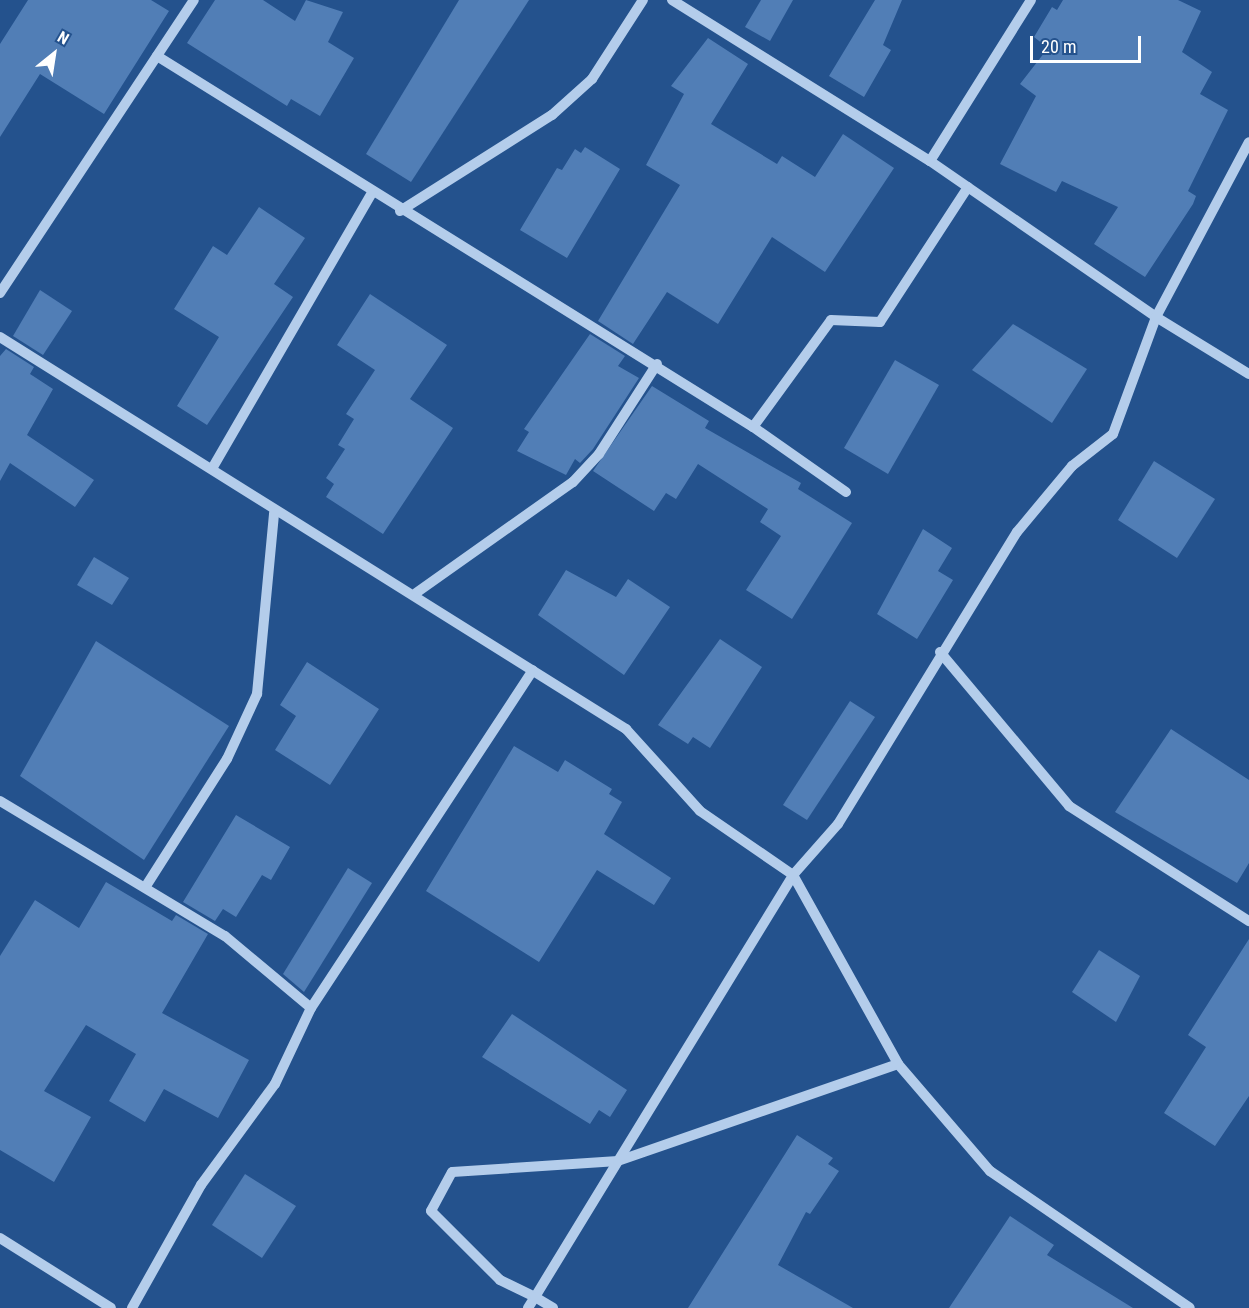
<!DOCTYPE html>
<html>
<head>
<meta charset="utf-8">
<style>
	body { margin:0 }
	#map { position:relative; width:1249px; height:1308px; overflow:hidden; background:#24528d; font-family:"Roboto Condensed",sans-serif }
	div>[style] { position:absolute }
	.building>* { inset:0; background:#517eb6 }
	.minor>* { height:10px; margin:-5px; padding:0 5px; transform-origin:5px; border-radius:5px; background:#b4cdeb }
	span { translate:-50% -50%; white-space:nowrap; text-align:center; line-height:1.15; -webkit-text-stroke:4.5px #24528d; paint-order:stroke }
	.north { position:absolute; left:24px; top:24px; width:60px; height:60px; -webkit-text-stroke:4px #24528d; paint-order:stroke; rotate:30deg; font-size:16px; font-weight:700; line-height:24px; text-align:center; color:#fff }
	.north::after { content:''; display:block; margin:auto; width:21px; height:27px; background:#fff; clip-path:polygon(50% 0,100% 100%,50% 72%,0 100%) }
	.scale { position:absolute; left:1030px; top:36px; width:111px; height:27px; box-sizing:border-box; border:3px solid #fff; border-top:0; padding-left:8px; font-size:18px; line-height:21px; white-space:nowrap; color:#fff; -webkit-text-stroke:4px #24528d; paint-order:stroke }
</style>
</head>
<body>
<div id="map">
	<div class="building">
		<div style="clip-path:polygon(28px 0,151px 0,169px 11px,104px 114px,40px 74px,0 137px,0 44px)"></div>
		<div style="clip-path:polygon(215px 0,263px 0,295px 21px,306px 0,343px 12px,328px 42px,354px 58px,320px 116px,291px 99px,287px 106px,187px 43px)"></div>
		<div style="clip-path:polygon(459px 0,529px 0,411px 182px,366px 154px)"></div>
		<div style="clip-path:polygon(761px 0,793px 0,770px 41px,745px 27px)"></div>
		<div style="clip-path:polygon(875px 0,902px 0,883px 45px,891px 50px,864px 97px,829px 76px)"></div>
		<div style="clip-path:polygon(1063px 0,1178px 0,1201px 11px,1182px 52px,1212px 72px,1200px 94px,1228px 110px,1188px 191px,1196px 196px,1193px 204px,1145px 277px,1094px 244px,1118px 207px,1062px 181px,1056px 192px,1000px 164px,1036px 96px,1020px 84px,1048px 48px,1034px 37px,1052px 7px,1057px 10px)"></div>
		<div style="clip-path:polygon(708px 38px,748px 64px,711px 124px,777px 164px,782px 156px,815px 177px,843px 134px,894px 168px,825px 272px,772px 237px,718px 324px,667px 292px,633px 344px,598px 321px,680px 185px,646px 165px,684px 94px,671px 86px)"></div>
		<div style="clip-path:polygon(585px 147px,620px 169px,567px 258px,520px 230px,557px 168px,562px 170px,575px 149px,581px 153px)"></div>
		<div style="clip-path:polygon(259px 207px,305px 238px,274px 284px,293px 297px,207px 425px,177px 406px,219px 337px,174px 309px,213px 246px,227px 255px)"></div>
		<div style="clip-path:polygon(40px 290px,72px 311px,43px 355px,13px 336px)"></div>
		<div style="clip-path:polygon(370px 294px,447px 345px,410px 399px,453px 428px,383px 534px,326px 497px,334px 484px,326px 478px,345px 449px,338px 445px,354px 419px,346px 414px,375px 370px,337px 345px)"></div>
		<div style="clip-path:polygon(1013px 324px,1087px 369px,1052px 423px,972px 370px)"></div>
		<div style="clip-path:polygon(590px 334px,625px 356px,618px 366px,639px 378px,593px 449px,580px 463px,575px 459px,566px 475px,517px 451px,529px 432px,524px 429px)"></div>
		<div style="clip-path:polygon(6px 349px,34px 367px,30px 374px,53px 389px,27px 435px,94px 480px,75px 507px,10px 463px,0 481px,0 356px)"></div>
		<div style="clip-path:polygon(895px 360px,939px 385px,888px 474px,844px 448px)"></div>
		<div style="clip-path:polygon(652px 386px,709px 421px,705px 428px,801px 483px,798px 489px,852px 523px,792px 619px,746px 590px,781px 536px,760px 522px,768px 509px,698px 464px,676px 499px,666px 493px,654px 511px,593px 471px)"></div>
		<div style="clip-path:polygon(1154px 461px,1215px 499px,1177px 558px,1118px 520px)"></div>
		<div style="clip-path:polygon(923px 529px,952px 548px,938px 571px,953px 580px,917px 639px,877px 614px)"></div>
		<div style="clip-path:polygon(94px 557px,129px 578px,112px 605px,77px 585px)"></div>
		<div style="clip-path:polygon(566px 570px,616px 597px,628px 579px,670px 607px,624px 675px,538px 615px)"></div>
		<div style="clip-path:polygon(720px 639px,762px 667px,710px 748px,693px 737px,688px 744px,658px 725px)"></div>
		<div style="clip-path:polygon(96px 641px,229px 726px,144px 860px,20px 776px)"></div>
		<div style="clip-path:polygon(307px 662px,379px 709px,330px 785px,275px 750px,296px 716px,280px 705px)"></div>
		<div style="clip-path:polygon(850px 701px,875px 717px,807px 820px,783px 805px)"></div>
		<div style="clip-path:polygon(1171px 729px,1249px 780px,1249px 863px,1237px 883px,1115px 812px)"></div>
		<div style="clip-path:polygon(514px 746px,558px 772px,565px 760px,612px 789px,609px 794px,622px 802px,604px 834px,671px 878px,654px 905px,597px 870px,539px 962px,426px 891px)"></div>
		<div style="clip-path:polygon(236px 815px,290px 847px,271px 880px,262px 875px,236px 917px,223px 909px,215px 921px,183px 902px)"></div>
		<div style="clip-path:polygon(348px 868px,372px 883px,304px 992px,283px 974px)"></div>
		<div style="clip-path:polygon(106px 882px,172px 921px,176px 915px,208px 934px,162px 1013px,249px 1060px,218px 1118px,164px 1089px,145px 1122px,109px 1101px,136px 1054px,86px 1025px,44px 1091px,91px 1117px,54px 1182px,0 1150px,0 956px,35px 900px,79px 928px)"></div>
		<div style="clip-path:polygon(1249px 939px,1249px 1096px,1215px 1146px,1164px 1113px,1206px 1047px,1188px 1035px)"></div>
		<div style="clip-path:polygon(1099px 950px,1140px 976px,1116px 1022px,1072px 992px)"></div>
		<div style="clip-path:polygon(512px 1014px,627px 1090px,610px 1117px,599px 1110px,590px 1124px,482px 1057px)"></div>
		<div style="clip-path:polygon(797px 1135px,833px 1158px,828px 1164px,839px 1171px,810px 1214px,806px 1212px,778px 1265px,853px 1308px,688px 1308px)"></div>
		<div style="clip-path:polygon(245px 1174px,296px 1206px,262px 1258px,212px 1225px)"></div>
		<div style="clip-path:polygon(1010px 1216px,1054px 1245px,1047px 1255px,1133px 1308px,949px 1308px)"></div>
	</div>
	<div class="minor">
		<div style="left:672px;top:0;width:304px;rotate:32deg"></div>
		<div style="left:930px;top:161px;width:275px;rotate:34.6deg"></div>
		<div style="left:1156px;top:317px;width:109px;rotate:31.5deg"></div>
		<div style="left:157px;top:56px;width:702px;rotate:31.9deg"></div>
		<div style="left:930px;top:161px;width:190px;rotate:-57.9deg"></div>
		<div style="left:400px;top:211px;width:180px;rotate:-32.3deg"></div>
		<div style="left:552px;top:115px;width:54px;rotate:-42deg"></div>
		<div style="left:592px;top:79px;width:94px;rotate:-57.2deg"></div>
		<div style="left:0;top:293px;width:351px;rotate:-56.5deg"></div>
		<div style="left:0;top:337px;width:739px;rotate:32.05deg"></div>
		<div style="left:626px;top:729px;width:110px;rotate:47.9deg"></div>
		<div style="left:700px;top:811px;width:113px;rotate:34.5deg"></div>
		<div style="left:793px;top:875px;width:216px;rotate:60.9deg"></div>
		<div style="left:898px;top:1064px;width:141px;rotate:49.3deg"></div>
		<div style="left:990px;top:1171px;width:242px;rotate:34.4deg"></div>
		<div style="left:213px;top:467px;width:315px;rotate:-59.9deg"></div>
		<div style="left:846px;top:492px;width:113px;rotate:-145deg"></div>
		<div style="left:753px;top:427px;width:132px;rotate:-53.9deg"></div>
		<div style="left:831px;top:320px;width:49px;rotate:2.3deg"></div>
		<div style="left:880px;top:322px;width:161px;rotate:-56.9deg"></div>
		<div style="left:416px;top:593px;width:192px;rotate:-35.3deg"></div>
		<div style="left:573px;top:482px;width:38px;rotate:-47deg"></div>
		<div style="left:599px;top:454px;width:107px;rotate:-57.2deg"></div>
		<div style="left:940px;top:652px;width:201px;rotate:50deg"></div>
		<div style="left:1069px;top:806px;width:214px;rotate:32.6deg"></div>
		<div style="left:0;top:801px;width:262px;rotate:31deg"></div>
		<div style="left:225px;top:936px;width:112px;rotate:39.9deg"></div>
		<div style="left:146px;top:886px;width:151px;rotate:-57.5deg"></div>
		<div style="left:227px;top:759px;width:72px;rotate:-65.2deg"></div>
		<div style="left:257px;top:694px;width:182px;rotate:-84.6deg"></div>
		<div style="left:898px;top:1064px;width:296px;rotate:160.9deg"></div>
		<div style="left:618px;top:1161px;width:166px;rotate:176.2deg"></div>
		<div style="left:452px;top:1172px;width:44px;rotate:118.3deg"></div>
		<div style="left:431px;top:1211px;width:98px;rotate:45deg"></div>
		<div style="left:500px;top:1280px;width:39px;rotate:26deg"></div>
		<div style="left:535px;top:1297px;width:159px;rotate:-58.6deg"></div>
		<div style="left:618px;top:1161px;width:335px;rotate:-58.5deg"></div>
		<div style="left:793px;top:875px;width:68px;rotate:-48.6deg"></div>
		<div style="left:838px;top:824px;width:342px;rotate:-58.5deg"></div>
		<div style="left:1017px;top:532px;width:86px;rotate:-50.2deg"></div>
		<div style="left:1072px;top:466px;width:52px;rotate:-38deg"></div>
		<div style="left:1113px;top:434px;width:125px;rotate:-69.8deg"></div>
		<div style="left:1156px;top:317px;width:198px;rotate:-62deg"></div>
		<div style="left:0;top:1238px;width:131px;rotate:32.2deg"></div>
		<div style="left:132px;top:1308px;width:141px;rotate:-60.7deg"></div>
		<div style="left:201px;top:1185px;width:125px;rotate:-53.8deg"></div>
		<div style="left:275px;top:1084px;width:84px;rotate:-64.7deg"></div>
		<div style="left:311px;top:1008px;width:404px;rotate:-56.7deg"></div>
		<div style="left:528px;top:1308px;width:13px;rotate:-58deg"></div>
		<div style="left:535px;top:1297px;width:21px;rotate:31deg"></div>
	</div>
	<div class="north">N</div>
	<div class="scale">20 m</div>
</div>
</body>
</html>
